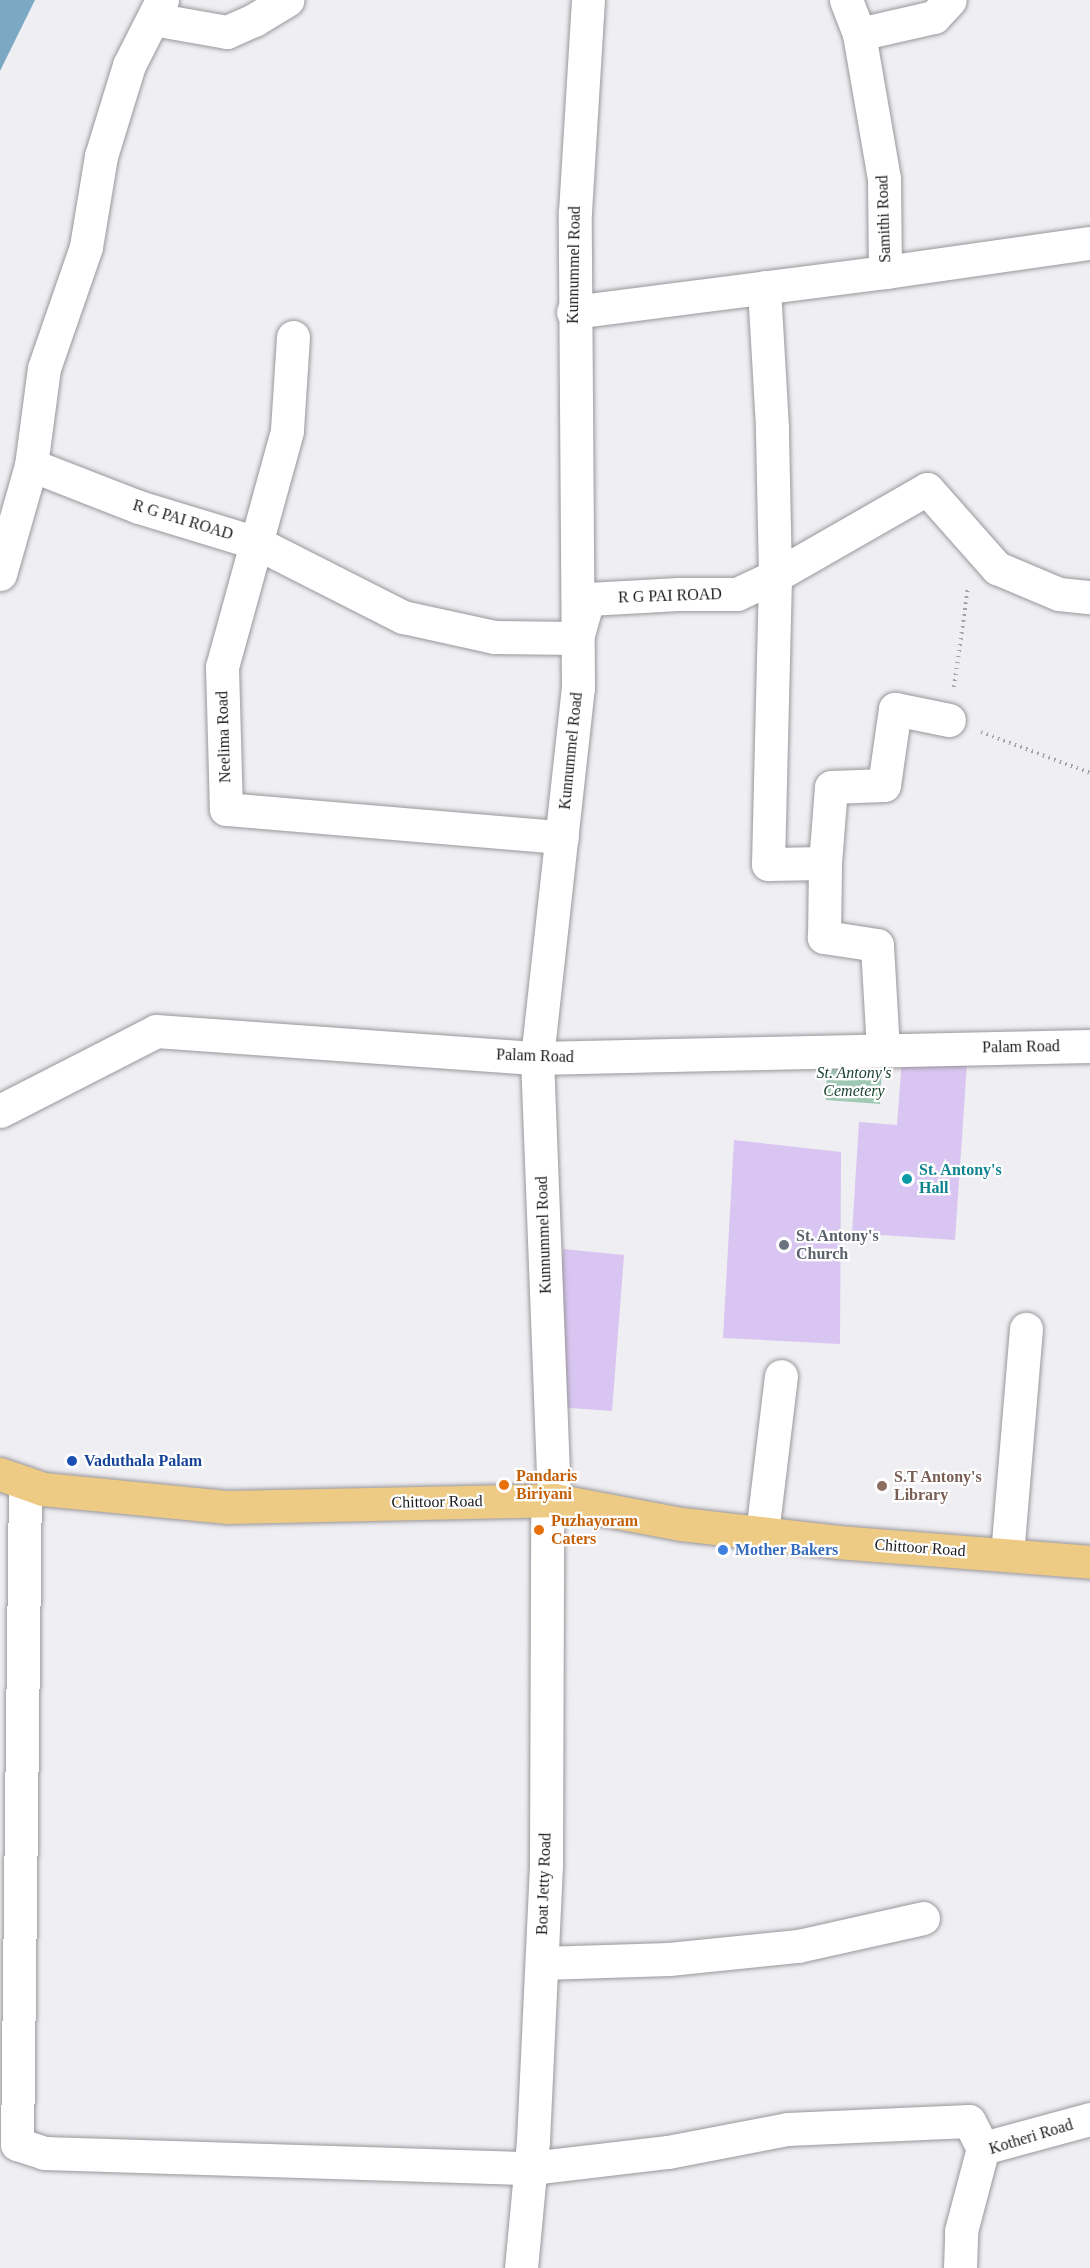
<!DOCTYPE html>
<html>
<head>
<meta charset="utf-8">
<style>
	body { margin:0 }
	#map { position:relative; width:1090px; height:2268px; overflow:hidden; background:#efeef2; font-family:"Times New Roman",serif }
	div>[style] { position:absolute }
	.green>* { inset:0; background:#9fc9b4 }
	.water>* { inset:0; background:#7ba9c4 }
	.building>* { inset:0; background:#d8c5f1 }
	.path>* { height:4px; margin-top:-2px; transform-origin:0; background:repeating-linear-gradient(90deg,#a4a4a6 0 1.5px,transparent 0 6px) }
	.roads { filter:drop-shadow(0 0 2px #99979b) drop-shadow(0 0 2px #99979b) }
	.minor>* { height:33px; margin:-16.5px; padding:0 16.5px; transform-origin:16.5px; border-radius:16.5px; background:#fff }
	.major>* { height:33px; margin:-16.5px; padding:0 16.5px; transform-origin:16.5px; border-radius:16.5px; background:#eecb85 }
	.dots>* { width:16px; height:16px; translate:-50% -50%; box-sizing:border-box; border:3px solid #fff; border-radius:50% }
	span { translate:-50% -50%; white-space:nowrap; text-align:center; line-height:1.15; -webkit-text-stroke:4.5px #fff; paint-order:stroke }
	.street-label { font-size:16px; color:#1b1b1c }
	.park-label { font-size:16px; color:#163f2d; font-style:italic }
	.culture-label { font-size:16px; color:#0d838f; font-weight:700 }
	.left { translate:0 -50%; text-align:left }
	.worship-label { font-size:16px; color:#5b616d; font-weight:700 }
	.transit-label { font-size:16px; color:#164399; font-weight:700 }
	.food-label { font-size:16px; color:#c56008; font-weight:700 }
	.education-label { font-size:16px; color:#785e54; font-weight:700 }
	.shop-label { font-size:16px; color:#366cbe; font-weight:700 }
</style>
</head>
<body>
<div id="map">
	<div class="green">
		<div style="clip-path:polygon(827px 1061px,882px 1064px,880px 1104px,826px 1100px)"></div>
	</div>
	<div class="water">
		<div style="clip-path:polygon(0 0,35px 0,0 71px)"></div>
	</div>
	<div class="building">
		<div style="clip-path:polygon(902px 1059px,967px 1063px,955px 1240px,852px 1233px,859px 1122px,897px 1125px)"></div>
		<div style="clip-path:polygon(734px 1140px,841px 1152px,840px 1344px,723px 1338px)"></div>
		<div style="clip-path:polygon(563px 1249px,624px 1255px,612px 1411px,556px 1407px)"></div>
	</div>
	<div class="path">
		<div style="left:954px;top:687px;width:101px;rotate:-82deg"></div>
		<div style="left:981px;top:732px;width:116px;rotate:20.6deg"></div>
	</div>
	<div class="roads">
		<div class="minor">
			<div style="left:162px;top:0;width:73px;rotate:116.9deg"></div>
			<div style="left:129px;top:65px;width:95px;rotate:107.1deg"></div>
			<div style="left:101px;top:156px;width:92px;rotate:99.4deg"></div>
			<div style="left:86px;top:247px;width:128px;rotate:109.1deg"></div>
			<div style="left:44px;top:368px;width:98px;rotate:97.6deg"></div>
			<div style="left:31px;top:465px;width:116px;rotate:21.3deg"></div>
			<div style="left:139px;top:507px;width:123px;rotate:17deg"></div>
			<div style="left:257px;top:543px;width:164px;rotate:26.9deg"></div>
			<div style="left:403px;top:617px;width:93px;rotate:12.4deg"></div>
			<div style="left:494px;top:637px;width:83px;rotate:0.7deg"></div>
			<div style="left:577px;top:638px;width:41px;rotate:-74.2deg"></div>
			<div style="left:588px;top:599px;width:91px;rotate:-3.1deg"></div>
			<div style="left:679px;top:594px;width:58px"></div>
			<div style="left:737px;top:594px;width:42px;rotate:-25.3deg"></div>
			<div style="left:775px;top:576px;width:149px;rotate:-91.2deg"></div>
			<div style="left:772px;top:427px;width:140px;rotate:-93.3deg"></div>
			<div style="left:846px;top:0;width:36px;rotate:69deg"></div>
			<div style="left:859px;top:34px;width:147px;rotate:80.2deg"></div>
			<div style="left:884px;top:179px;width:93px;rotate:89.4deg"></div>
			<div style="left:885px;top:272px;width:207px;rotate:-8.1deg"></div>
			<div style="left:153px;top:19px;width:75px;rotate:10deg"></div>
			<div style="left:227px;top:32px;width:30px;rotate:-24deg"></div>
			<div style="left:254px;top:20px;width:39px;rotate:-31deg"></div>
			<div style="left:859px;top:34px;width:77px;rotate:-12.8deg"></div>
			<div style="left:934px;top:17px;width:23px;rotate:-47deg"></div>
			<div style="left:573px;top:312px;width:315px;rotate:-7.3deg"></div>
			<div style="left:293px;top:337px;width:94px;rotate:93.7deg"></div>
			<div style="left:287px;top:431px;width:245px;rotate:105.4deg"></div>
			<div style="left:222px;top:667px;width:142px;rotate:88.4deg"></div>
			<div style="left:226px;top:809px;width:337px;rotate:4.8deg"></div>
			<div style="left:0;top:574px;width:113px;rotate:-74.1deg"></div>
			<div style="left:825px;top:863px;width:76px;rotate:-85.5deg"></div>
			<div style="left:831px;top:787px;width:53px;rotate:-2.2deg"></div>
			<div style="left:884px;top:785px;width:77px;rotate:-81.8deg"></div>
			<div style="left:895px;top:709px;width:55px;rotate:11.5deg"></div>
			<div style="left:883px;top:1050px;width:105px;rotate:-93.3deg"></div>
			<div style="left:877px;top:945px;width:54px;rotate:-171.4deg"></div>
			<div style="left:824px;top:937px;width:74px;rotate:-89.2deg"></div>
			<div style="left:825px;top:863px;width:57px;rotate:179deg"></div>
			<div style="left:768px;top:864px;width:288px;rotate:-88.6deg"></div>
			<div style="left:775px;top:576px;width:175px;rotate:-29.8deg"></div>
			<div style="left:927px;top:489px;width:106px;rotate:48.5deg"></div>
			<div style="left:997px;top:568px;width:67px;rotate:22.8deg"></div>
			<div style="left:1059px;top:594px;width:31px;rotate:6deg"></div>
			<div style="left:0;top:1111px;width:175px;rotate:-27.1deg"></div>
			<div style="left:156px;top:1031px;width:382px;rotate:4.1deg"></div>
			<div style="left:537px;top:1058px;width:553px;rotate:-1.24deg"></div>
			<div style="left:25px;top:1483px;width:661px;rotate:90.69deg"></div>
			<div style="left:17px;top:2144px;width:28px;rotate:18deg"></div>
			<div style="left:44px;top:2153px;width:487px;rotate:1.8deg"></div>
			<div style="left:531px;top:2168px;width:138px;rotate:-6.7deg"></div>
			<div style="left:668px;top:2152px;width:121px;rotate:-10.9deg"></div>
			<div style="left:787px;top:2129px;width:182px;rotate:-2.5deg"></div>
			<div style="left:969px;top:2121px;width:30px;rotate:63deg"></div>
			<div style="left:554px;top:1500px;width:442px;rotate:-92.2deg"></div>
			<div style="left:537px;top:1058px;width:372px;rotate:-83.7deg"></div>
			<div style="left:578px;top:688px;width:476px;rotate:-90.4deg"></div>
			<div style="left:575px;top:212px;width:212px;rotate:-86.5deg"></div>
			<div style="left:762px;top:1533px;width:158px;rotate:-83.1deg"></div>
			<div style="left:1007px;top:1555px;width:227px;rotate:-85.2deg"></div>
			<div style="left:542px;top:1963px;width:127px;rotate:-1.8deg"></div>
			<div style="left:669px;top:1959px;width:130px;rotate:-5.8deg"></div>
			<div style="left:798px;top:1946px;width:128px;rotate:-12.6deg"></div>
			<div style="left:521px;top:2268px;width:128px;rotate:-84.6deg"></div>
			<div style="left:533px;top:2141px;width:277px;rotate:-87.3deg"></div>
			<div style="left:546px;top:1864px;width:364px;rotate:-89.8deg"></div>
			<div style="left:960px;top:2268px;width:37px;rotate:-88deg"></div>
			<div style="left:961px;top:2231px;width:86px;rotate:-75.2deg"></div>
			<div style="left:983px;top:2148px;width:111px;rotate:-15.2deg"></div>
		</div>
		<div class="major">
			<div style="left:0;top:1474px;width:46px;rotate:19.2deg"></div>
			<div style="left:43px;top:1489px;width:186px;rotate:5.6deg"></div>
			<div style="left:228px;top:1507px;width:326px;rotate:-1.2deg"></div>
			<div style="left:554px;top:1500px;width:129px;rotate:10.7deg"></div>
			<div style="left:681px;top:1524px;width:158px;rotate:6.5deg"></div>
			<div style="left:838px;top:1542px;width:253px;rotate:4.5deg"></div>
		</div>
	</div>
	<div class="dots">
		<div style="left:907px;top:1179px;background:#0f9aa8"></div>
		<div style="left:784px;top:1245px;background:#6b7280"></div>
		<div style="left:72px;top:1461px;background:#1a4fb4"></div>
		<div style="left:504px;top:1485px;background:#e8710a"></div>
		<div style="left:882px;top:1486px;background:#8d6e63"></div>
		<div style="left:539px;top:1530px;background:#e8710a"></div>
		<div style="left:723px;top:1550px;background:#3f7fe0"></div>
	</div>
	<div class="street-label">
		<span style="left:884px;top:219px;rotate:-92deg">Samithi Road</span>
		<span style="left:574px;top:265px;rotate:-89deg">Kunnummel Road</span>
		<span style="left:183px;top:520px;rotate:17deg">R G PAI ROAD</span>
		<span style="left:670px;top:596px;rotate:-2deg">R G PAI ROAD</span>
		<span style="left:224px;top:737px;rotate:-92deg">Neelima Road</span>
		<span style="left:571px;top:751px;rotate:-84deg">Kunnummel Road</span>
		<span style="left:1021px;top:1047px;rotate:-1deg">Palam Road</span>
		<span style="left:535px;top:1056px;rotate:2deg">Palam Road</span>
		<span style="left:544px;top:1235px;rotate:-92deg">Kunnummel Road</span>
		<span style="left:437px;top:1502px;rotate:-1deg">Chittoor Road</span>
		<span style="left:920px;top:1548px;rotate:4deg">Chittoor Road</span>
		<span style="left:544px;top:1884px;rotate:-88deg">Boat Jetty Road</span>
		<span style="left:1031px;top:2137px;rotate:-17deg">Kotheri Road</span>
	</div>
	<div class="park-label">
		<span style="left:854px;top:1082px">St. Antony's<br>Cemetery</span>
	</div>
	<div class="culture-label">
		<span class="left" style="left:919px;top:1179px">St. Antony's<br>Hall</span>
	</div>
	<div class="worship-label">
		<span class="left" style="left:796px;top:1245px">St. Antony's<br>Church</span>
	</div>
	<div class="transit-label">
		<span class="left" style="left:84px;top:1461px">Vaduthala Palam</span>
	</div>
	<div class="food-label">
		<span class="left" style="left:516px;top:1485px">Pandaris<br>Biriyani</span>
		<span class="left" style="left:551px;top:1530px">Puzhayoram<br>Caters</span>
	</div>
	<div class="education-label">
		<span class="left" style="left:894px;top:1486px">S.T Antony's<br>Library</span>
	</div>
	<div class="shop-label">
		<span class="left" style="left:735px;top:1550px">Mother Bakers</span>
	</div>
</div>
</body>
</html>
